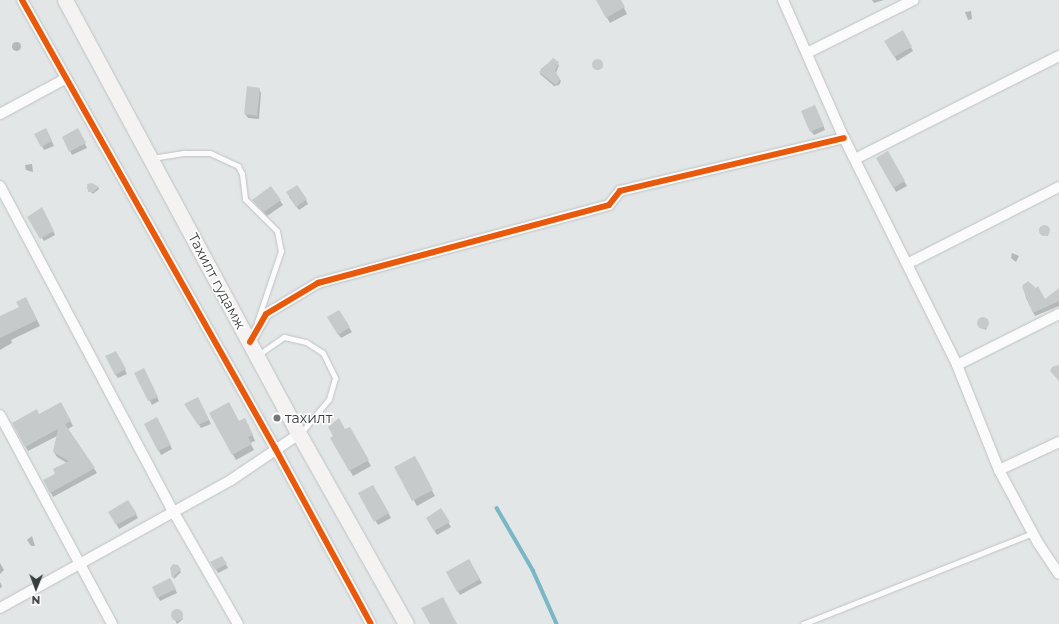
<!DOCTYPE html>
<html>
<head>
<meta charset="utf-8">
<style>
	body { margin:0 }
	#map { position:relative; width:1059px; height:624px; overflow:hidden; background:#e2e6e7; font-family:Montserrat,sans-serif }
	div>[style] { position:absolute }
	.shadow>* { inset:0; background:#0003 }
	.round { border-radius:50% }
	.stream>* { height:3.5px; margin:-1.75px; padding:0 1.75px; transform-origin:1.75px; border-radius:1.75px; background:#7ab7c5 }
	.building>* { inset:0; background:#c6caca }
	.roads { filter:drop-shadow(0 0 1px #bfc2c3) drop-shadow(0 0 1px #bfc2c3) }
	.service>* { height:5px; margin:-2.5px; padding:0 2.5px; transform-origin:2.5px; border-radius:2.5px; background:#fbfbfb }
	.minor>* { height:10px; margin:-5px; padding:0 5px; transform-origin:5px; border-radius:5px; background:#fbfbfb }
	.secondary>* { height:15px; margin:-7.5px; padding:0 7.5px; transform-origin:7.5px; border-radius:7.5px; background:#f5f2f2 }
	.cycleway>* { height:6px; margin:-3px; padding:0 3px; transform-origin:3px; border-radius:3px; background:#e8590c }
	.dots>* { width:11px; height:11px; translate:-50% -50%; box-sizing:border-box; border:2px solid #fff; border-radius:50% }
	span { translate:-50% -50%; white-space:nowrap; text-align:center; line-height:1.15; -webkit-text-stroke:3px #fff; paint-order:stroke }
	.street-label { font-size:14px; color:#3a3d3e }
	.poi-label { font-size:14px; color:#3a3d3e }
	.left { translate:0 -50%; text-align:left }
	.north { position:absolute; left:16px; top:568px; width:40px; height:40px; -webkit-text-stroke:3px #fff; paint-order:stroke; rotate:181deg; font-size:11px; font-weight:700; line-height:16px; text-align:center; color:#3a3d3e }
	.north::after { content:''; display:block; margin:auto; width:14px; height:18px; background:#3a3d3e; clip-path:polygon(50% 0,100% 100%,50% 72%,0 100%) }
</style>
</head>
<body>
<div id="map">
	<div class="shadow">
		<div style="clip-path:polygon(597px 0,620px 0,627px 14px,610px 23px)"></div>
		<div style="clip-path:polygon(872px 0,884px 0,874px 3px)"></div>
		<div style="clip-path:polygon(971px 11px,972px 19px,968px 20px,965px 12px)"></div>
		<div style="clip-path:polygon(902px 32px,913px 51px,897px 61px,886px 41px)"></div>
		<div class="round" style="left:11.5px;top:41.5px;width:9px;height:9px"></div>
		<div style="clip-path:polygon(553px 60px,559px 65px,556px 73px,561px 81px,559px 85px,554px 86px,540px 74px,541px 69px)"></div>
		<div style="clip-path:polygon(598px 60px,603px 67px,598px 70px,593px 64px)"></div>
		<div style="clip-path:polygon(259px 89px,261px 93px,259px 119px,248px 118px,245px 114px)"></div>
		<div style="clip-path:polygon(817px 111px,825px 130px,814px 135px,811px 131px)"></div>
		<div style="clip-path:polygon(78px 130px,87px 148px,72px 155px,63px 137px)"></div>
		<div style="clip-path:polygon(48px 133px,54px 146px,44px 150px,42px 146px)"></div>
		<div style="clip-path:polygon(888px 153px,907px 186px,896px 192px,878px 158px)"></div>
		<div style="clip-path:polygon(32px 164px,33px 172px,26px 170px,25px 165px)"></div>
		<div style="clip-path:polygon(91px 184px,99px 188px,99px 189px,93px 194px,87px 188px)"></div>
		<div style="clip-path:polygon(271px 188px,283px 205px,267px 216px,253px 200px)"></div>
		<div style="clip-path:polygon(289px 197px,306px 200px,308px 204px,299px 210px)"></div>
		<div style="clip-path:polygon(44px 211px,55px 235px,44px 241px,29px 217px)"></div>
		<div style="clip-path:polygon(1043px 226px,1049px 230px,1048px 236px,1040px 232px)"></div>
		<div style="clip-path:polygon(1012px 253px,1019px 256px,1016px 262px,1011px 258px)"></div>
		<div style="clip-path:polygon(1028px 282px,1045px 300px,1059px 292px,1059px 306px,1035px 316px,1026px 298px,1023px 285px)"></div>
		<div style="clip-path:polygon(29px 304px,40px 326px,11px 340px,12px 343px,0 350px,0 317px)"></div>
		<div style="clip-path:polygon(339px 311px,352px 332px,341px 338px,328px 318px)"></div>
		<div style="clip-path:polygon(982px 318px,988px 323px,986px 330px,978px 325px)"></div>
		<div style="clip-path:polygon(118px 356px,127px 374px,118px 378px,115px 374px)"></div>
		<div style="clip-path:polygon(136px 373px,146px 373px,159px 401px,152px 405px)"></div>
		<div style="clip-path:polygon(200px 402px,211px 424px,201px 428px,186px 405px)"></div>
		<div style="clip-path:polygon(61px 403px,73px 426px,68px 429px,97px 473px,53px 497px,45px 481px,56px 475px,67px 463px,57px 457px,54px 452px,57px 436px,28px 451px,13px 423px,39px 415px)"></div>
		<div style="clip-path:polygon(210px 413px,248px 424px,255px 441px,250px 443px,254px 450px,236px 460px)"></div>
		<div style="clip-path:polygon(159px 422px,172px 449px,161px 455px,145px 424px)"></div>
		<div style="clip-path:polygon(349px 428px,371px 466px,353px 476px,332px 438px)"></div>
		<div style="clip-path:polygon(414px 458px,435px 496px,417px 506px,396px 468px)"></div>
		<div style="clip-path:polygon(373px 486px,391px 518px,378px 525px,360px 493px)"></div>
		<div style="clip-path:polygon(128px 501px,138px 518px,119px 529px,110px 512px)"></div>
		<div style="clip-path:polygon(441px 510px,451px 527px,437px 535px,427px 518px)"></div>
		<div style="clip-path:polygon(32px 536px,35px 546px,31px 546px,27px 540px)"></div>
		<div style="clip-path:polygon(222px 557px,228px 568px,218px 573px,212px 562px)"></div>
		<div style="clip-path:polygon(469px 560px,482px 583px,460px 595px,447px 572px)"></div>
		<div style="clip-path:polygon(0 563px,4px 570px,0 574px)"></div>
		<div style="clip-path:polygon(176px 565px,181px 572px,174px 579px,171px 569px)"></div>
		<div style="clip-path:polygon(0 582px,2px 586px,0 589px)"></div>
		<div style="clip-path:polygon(172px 583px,177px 593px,160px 601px,158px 597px)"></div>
		<div style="clip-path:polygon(179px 610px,183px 619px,177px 624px,172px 614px)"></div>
	</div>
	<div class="stream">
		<div style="left:497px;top:508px;width:72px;rotate:59.9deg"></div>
		<div style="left:533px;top:570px;width:59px;rotate:66deg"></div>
	</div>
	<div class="building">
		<div style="clip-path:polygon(596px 0,621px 0,625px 7px,606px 18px)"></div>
		<div style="clip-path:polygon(903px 30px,912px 47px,894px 57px,884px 41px)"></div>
		<div style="clip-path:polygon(553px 58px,559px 62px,555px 71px,560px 80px,556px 85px,539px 72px)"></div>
		<div class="round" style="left:591.5px;top:58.5px;width:11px;height:11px"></div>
		<div style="clip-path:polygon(247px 86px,260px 88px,257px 116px,244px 114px)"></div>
		<div style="clip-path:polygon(815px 105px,824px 126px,810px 132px,801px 111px)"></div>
		<div style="clip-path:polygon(46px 128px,52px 141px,41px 147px,34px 134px)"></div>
		<div style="clip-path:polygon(78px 128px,86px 143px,69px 152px,62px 137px)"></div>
		<div style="clip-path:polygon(888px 151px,905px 181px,893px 188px,876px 158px)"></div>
		<div style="clip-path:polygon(92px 183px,99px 187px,93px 192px,88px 192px,87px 184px)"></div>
		<div style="clip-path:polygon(297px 185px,307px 199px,296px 207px,286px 192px)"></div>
		<div style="clip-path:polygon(271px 186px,281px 200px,264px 212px,252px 200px)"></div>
		<div style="clip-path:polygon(42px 207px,54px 231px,40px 239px,27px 217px)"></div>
		<div class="round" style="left:1038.5px;top:224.5px;width:11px;height:11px"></div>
		<div style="clip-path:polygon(1028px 281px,1036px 288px,1038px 286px,1045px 299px,1059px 288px,1059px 301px,1033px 313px,1022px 287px)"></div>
		<div style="clip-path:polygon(26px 297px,37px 320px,0 338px,0 316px,19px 307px,16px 302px)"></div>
		<div style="clip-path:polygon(339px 310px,350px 327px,338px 335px,327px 317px)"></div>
		<div class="round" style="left:977px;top:317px;width:12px;height:12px"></div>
		<div style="clip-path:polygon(116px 351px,126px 369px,115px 375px,105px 356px)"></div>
		<div style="clip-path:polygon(1059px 365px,1059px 381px,1050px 371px,1052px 367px)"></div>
		<div style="clip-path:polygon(144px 368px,158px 397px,148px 401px,134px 373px)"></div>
		<div style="clip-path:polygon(198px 397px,209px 420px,198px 425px,184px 404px)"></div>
		<div style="clip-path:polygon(61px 402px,71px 421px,65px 424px,95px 468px,50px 493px,43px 480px,55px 474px,53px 469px,69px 461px,53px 452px,58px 429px,25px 447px,12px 423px,37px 409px,39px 414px)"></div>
		<div style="clip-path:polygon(229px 402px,239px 421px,245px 418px,253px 435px,248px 437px,252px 444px,232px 455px,209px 413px)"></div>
		<div style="clip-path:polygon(157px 417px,171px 445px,158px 451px,144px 424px)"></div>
		<div style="clip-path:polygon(339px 418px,345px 429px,350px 427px,369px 460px,349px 471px,330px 438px,333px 436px,328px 427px)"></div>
		<div style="clip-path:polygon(415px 456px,433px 490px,412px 501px,394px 467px)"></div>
		<div style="clip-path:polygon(373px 485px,389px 513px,374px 522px,358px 493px)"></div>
		<div style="clip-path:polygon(128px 500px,137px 514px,116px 525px,108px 512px)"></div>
		<div style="clip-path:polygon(441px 508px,450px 522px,434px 531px,426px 518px)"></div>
		<div style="clip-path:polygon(222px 556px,227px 564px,215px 570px,210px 562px)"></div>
		<div style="clip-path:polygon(469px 559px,480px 579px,457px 592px,446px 572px)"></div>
		<div style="clip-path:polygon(173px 564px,178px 565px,181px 570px,172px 578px,170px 568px)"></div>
		<div style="clip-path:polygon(170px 578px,176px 589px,157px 598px,152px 587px)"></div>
		<div style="clip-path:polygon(443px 597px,457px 624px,430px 624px,421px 608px)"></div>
		<div class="round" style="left:171px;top:609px;width:12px;height:12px"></div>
	</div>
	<div class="roads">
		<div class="service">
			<div style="left:152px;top:158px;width:33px;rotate:-9deg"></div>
			<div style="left:185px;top:153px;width:25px"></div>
			<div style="left:210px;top:153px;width:31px;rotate:25deg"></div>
			<div style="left:238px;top:166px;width:9px;rotate:63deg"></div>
			<div style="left:242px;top:174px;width:25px;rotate:83deg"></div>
			<div style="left:245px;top:199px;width:45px;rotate:45deg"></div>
			<div style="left:277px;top:231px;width:20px;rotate:79deg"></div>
			<div style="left:281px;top:251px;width:75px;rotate:108.7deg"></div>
			<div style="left:258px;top:355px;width:32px;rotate:-35deg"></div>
			<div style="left:284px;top:337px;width:23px;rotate:13deg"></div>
			<div style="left:306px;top:342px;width:20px;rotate:33deg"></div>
			<div style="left:323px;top:353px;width:28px;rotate:64deg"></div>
			<div style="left:335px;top:378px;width:22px;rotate:106deg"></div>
			<div style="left:329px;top:399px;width:44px;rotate:129.5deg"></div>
			<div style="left:803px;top:624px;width:247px;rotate:-21.6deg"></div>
		</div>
		<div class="minor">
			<div style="left:22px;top:0;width:515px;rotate:60.55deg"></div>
			<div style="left:275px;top:448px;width:200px;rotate:61.4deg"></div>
			<div style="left:783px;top:0;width:151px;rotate:66.2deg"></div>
			<div style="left:844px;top:138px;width:254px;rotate:63.5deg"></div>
			<div style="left:957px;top:365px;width:113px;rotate:68.2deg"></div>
			<div style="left:999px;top:470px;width:83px;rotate:61.9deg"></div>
			<div style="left:1038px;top:543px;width:37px;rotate:56deg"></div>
			<div style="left:807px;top:53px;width:119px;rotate:-26.4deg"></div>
			<div style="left:0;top:114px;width:74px;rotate:-28.3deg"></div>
			<div style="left:855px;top:159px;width:229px;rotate:-26.8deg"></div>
			<div style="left:0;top:186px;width:368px;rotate:62deg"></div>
			<div style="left:173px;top:511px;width:130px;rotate:60.1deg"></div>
			<div style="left:907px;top:264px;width:170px;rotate:-26.9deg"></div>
			<div style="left:250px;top:342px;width:32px;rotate:-60deg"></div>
			<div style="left:266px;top:314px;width:61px;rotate:-30.8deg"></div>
			<div style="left:318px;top:283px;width:301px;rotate:-15deg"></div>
			<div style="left:609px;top:205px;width:18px;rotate:-52deg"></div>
			<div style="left:620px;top:191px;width:230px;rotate:-13.3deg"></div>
			<div style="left:957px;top:365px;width:114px;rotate:-26.6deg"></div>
			<div style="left:0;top:415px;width:237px;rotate:61.8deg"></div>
			<div style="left:999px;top:470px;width:66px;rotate:-25deg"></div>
			<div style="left:0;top:608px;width:264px;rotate:-29deg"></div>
			<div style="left:231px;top:480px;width:82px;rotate:-34.1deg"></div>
		</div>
		<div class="secondary">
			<div style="left:65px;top:0;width:493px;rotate:61.7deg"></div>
			<div style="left:299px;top:434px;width:218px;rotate:60.6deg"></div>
		</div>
	</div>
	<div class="cycleway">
		<div style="left:22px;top:0;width:515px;rotate:60.55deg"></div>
		<div style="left:275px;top:448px;width:200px;rotate:61.4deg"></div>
		<div style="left:250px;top:342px;width:32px;rotate:-60deg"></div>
		<div style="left:266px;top:314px;width:61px;rotate:-30.8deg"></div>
		<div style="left:318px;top:283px;width:301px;rotate:-15deg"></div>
		<div style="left:609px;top:205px;width:18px;rotate:-52deg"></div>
		<div style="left:620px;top:191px;width:230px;rotate:-13.3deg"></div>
	</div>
	<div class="dots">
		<div style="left:277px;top:418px;background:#757879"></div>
	</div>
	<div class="street-label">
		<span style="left:217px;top:281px;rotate:62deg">Тахилт гудамж</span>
	</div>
	<div class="poi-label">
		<span class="left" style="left:285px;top:418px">тахилт</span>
	</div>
	<div class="north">N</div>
</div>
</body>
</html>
